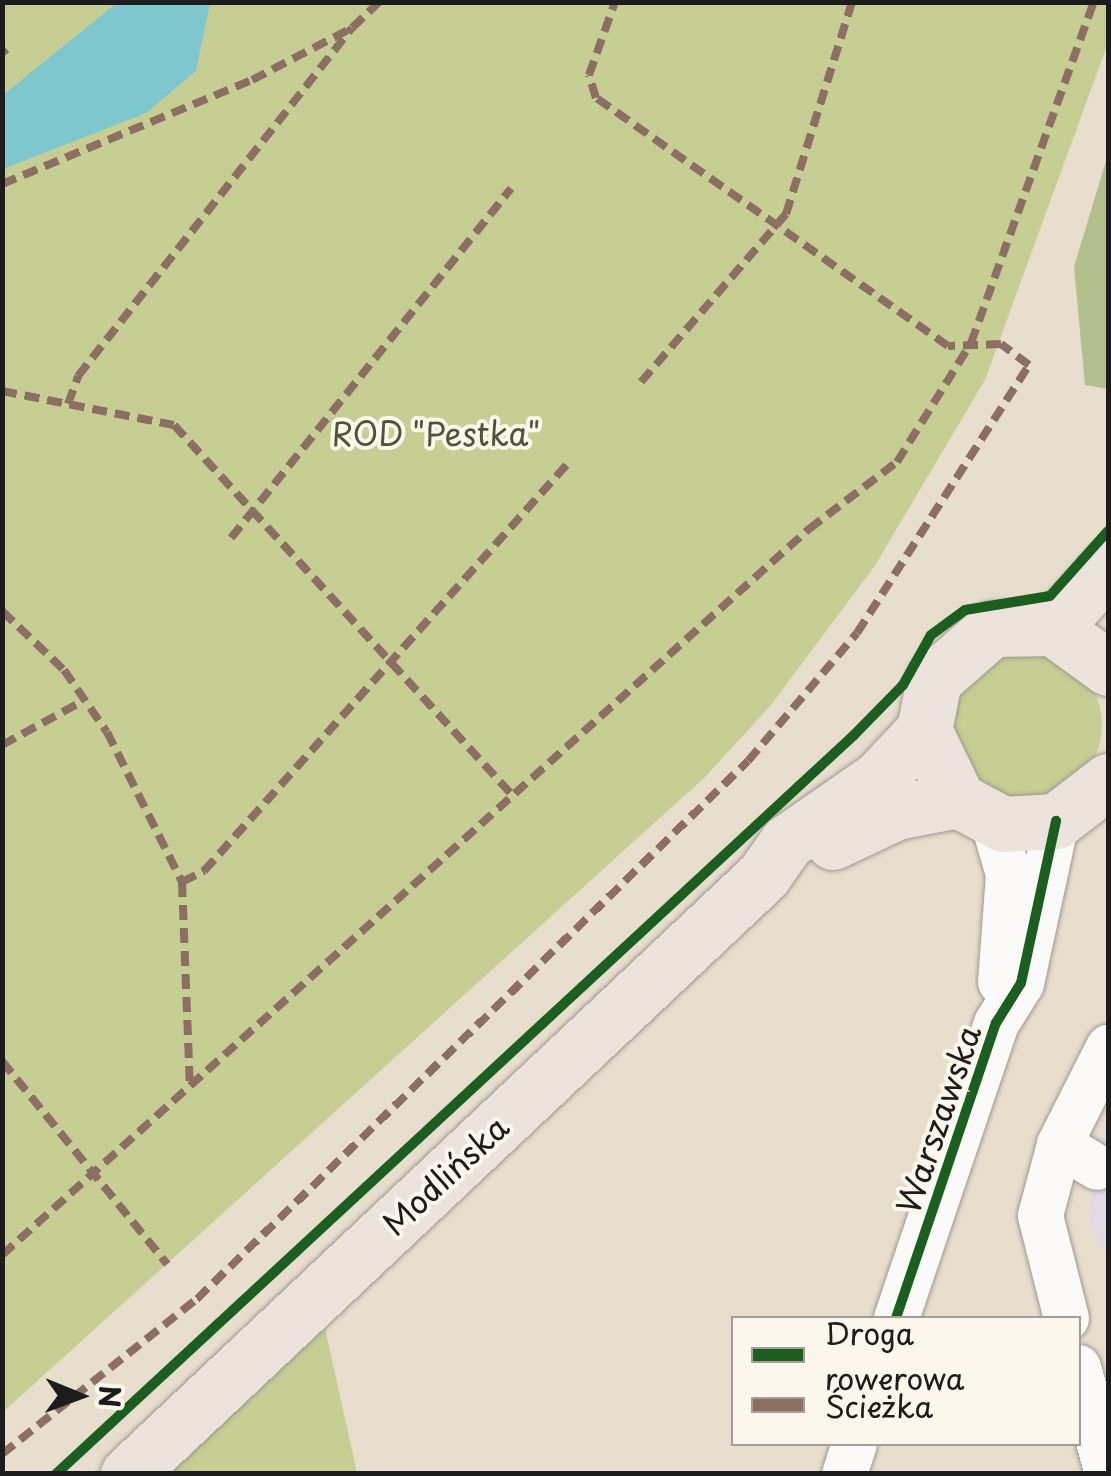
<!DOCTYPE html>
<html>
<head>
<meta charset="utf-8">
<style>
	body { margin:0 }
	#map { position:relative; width:1111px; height:1476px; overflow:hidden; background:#e8dece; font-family:"Playpen Sans",sans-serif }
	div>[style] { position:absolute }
	.built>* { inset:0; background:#e1dae4 }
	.green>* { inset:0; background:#c7ce94 }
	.round { border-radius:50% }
	.forest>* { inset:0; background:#b4bf8e }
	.water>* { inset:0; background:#7fc7ce }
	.roads { filter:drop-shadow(0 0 2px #9e998f) drop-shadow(0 0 2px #9e998f) }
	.minor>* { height:45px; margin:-22.5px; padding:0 22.5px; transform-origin:22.5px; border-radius:22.5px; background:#fcfaf8 }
	.major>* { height:55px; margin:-27.5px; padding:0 27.5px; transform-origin:27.5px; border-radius:27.5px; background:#ece4dc }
	.quiet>* { height:8px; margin-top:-4px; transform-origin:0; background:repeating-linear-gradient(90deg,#8d6e63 0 15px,transparent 0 23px) }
	.cycleway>* { height:10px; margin:-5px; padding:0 5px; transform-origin:5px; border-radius:5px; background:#1b5e20 }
	span { translate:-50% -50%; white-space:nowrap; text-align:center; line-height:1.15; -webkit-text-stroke:8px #fbf7ec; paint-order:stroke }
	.park-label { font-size:32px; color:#4e5535 }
	.street-label { font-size:32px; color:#1c1c1c }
	.frame { position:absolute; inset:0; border:5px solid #1c1c1c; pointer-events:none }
	.legend { position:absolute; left:731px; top:1316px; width:350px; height:130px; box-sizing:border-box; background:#fbf7ec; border:2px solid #a29f99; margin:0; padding:12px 18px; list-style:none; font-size:30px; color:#1c1c1c }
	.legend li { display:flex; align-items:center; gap:20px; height:50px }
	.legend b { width:50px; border:2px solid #a29f99 }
	.north { position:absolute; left:30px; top:1346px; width:100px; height:100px; -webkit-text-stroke:8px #fbf7ec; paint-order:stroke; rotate:91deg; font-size:28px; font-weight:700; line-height:40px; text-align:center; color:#1c1c1c }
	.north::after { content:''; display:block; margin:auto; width:35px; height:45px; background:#1c1c1c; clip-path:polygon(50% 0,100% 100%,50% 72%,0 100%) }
</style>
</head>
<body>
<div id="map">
	<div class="built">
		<div style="clip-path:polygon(1108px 1107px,1108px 1262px,1088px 1216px)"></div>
	</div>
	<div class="green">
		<div style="clip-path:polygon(2px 3px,1108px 3px,1108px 43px,985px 380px,874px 567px,771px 705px,704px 778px,3px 1412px)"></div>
		<div class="round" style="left:952px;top:650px;width:150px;height:150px"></div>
		<div style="clip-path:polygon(325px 1328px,357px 1473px,163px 1473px)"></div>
	</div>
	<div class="forest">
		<div style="clip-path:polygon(1108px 154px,1108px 389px,1085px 385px,1074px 267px)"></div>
	</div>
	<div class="water">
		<div style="clip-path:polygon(118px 2px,210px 3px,196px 71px,146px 113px,3px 169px,3px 95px)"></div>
	</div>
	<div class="roads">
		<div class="minor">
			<div style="left:992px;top:819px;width:57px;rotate:73.8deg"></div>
			<div style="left:1008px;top:874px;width:108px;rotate:94.2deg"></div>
			<div style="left:1059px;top:1144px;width:44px;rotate:31.2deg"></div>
			<div style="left:896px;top:1318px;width:311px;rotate:-71.3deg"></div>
			<div style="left:996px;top:1023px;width:47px;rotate:-58deg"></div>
			<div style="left:1021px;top:983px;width:166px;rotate:-77.8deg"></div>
			<div style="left:1066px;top:1318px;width:106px;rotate:-104.2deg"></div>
			<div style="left:1040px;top:1215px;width:73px;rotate:-75deg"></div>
			<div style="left:1059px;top:1144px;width:109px;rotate:-63.2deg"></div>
			<div style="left:1078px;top:1367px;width:111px;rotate:74.8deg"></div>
			<div style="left:844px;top:1474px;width:32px;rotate:-72deg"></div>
		</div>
		<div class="major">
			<div style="left:1053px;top:628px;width:81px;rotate:-47.5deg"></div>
			<div style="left:1108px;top:668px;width:68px;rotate:-144deg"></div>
			<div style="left:1053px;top:628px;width:61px;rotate:179.1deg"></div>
			<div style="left:992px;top:629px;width:77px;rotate:138.7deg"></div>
			<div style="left:934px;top:680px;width:51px;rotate:101.3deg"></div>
			<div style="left:924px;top:730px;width:78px;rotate:64.1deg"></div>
			<div style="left:958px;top:800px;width:51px;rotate:28.1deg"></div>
			<div style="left:1003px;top:824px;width:53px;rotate:-3.2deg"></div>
			<div style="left:1056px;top:821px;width:66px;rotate:-37.6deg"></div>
			<div style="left:833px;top:842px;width:70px;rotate:-25.5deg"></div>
			<div style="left:896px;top:812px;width:63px;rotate:-11deg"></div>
			<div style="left:128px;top:1474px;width:872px;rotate:-43.28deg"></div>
			<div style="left:763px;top:876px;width:42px;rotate:-54.8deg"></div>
			<div style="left:787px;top:842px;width:112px;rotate:-34.8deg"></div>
			<div style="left:879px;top:778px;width:66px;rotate:-46.8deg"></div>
		</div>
	</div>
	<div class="quiet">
		<div style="left:2px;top:53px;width:6px;rotate:-39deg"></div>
		<div style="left:2px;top:184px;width:271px;rotate:-22.6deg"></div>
		<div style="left:252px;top:80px;width:113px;rotate:-27.5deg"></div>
		<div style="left:352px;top:28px;width:37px;rotate:-44deg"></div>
		<div style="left:641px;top:382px;width:222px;rotate:-49.2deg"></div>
		<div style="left:786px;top:214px;width:222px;rotate:-72.7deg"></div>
		<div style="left:2px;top:391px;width:175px;rotate:11.2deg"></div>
		<div style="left:174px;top:425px;width:505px;rotate:47.57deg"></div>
		<div style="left:68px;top:404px;width:30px;rotate:-70deg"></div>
		<div style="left:78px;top:376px;width:443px;rotate:-51.8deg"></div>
		<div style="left:231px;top:538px;width:448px;rotate:-51.3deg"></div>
		<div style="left:2px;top:611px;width:86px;rotate:43.6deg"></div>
		<div style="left:64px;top:670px;width:75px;rotate:55.3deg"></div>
		<div style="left:107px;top:732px;width:168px;rotate:63.4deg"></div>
		<div style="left:182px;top:882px;width:206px;rotate:87.8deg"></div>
		<div style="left:2px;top:745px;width:92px;rotate:-28.5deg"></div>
		<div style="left:182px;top:882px;width:25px;rotate:-27deg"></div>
		<div style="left:204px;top:871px;width:548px;rotate:-48.25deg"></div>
		<div style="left:2px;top:1061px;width:262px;rotate:50.9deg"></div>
		<div style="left:2px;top:1255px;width:1086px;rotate:-41.98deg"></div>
		<div style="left:809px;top:529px;width:111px;rotate:-37.3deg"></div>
		<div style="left:897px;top:462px;width:140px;rotate:-58.1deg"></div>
		<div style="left:971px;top:343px;width:363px;rotate:-70.2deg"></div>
		<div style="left:2px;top:1454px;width:249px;rotate:-38.5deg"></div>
		<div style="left:197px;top:1299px;width:770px;rotate:-44.32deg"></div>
		<div style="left:748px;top:761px;width:168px;rotate:-49.6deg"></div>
		<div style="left:857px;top:633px;width:318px;rotate:-57.3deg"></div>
		<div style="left:1029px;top:365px;width:35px;rotate:-143deg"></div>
		<div style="left:1001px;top:344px;width:53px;rotate:177.8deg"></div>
		<div style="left:948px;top:346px;width:431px;rotate:-144.8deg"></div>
		<div style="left:596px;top:98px;width:24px;rotate:-107deg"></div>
		<div style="left:589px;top:75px;width:77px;rotate:-70.4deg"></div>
	</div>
	<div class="cycleway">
		<div style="left:896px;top:1318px;width:311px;rotate:-71.3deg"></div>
		<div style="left:996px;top:1023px;width:47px;rotate:-58deg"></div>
		<div style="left:1021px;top:983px;width:166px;rotate:-77.8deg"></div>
		<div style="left:56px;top:1474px;width:1088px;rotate:-42.8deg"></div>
		<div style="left:854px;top:735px;width:70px;rotate:-45.6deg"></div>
		<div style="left:903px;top:685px;width:57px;rotate:-60.8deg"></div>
		<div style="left:931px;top:635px;width:42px;rotate:-36.3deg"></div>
		<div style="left:965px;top:610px;width:86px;rotate:-9.4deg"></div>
		<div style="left:1050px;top:596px;width:87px;rotate:-48.3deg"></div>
	</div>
	<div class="park-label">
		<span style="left:436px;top:433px">ROD "Pestka"</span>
	</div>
	<div class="street-label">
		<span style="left:938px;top:1119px;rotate:-71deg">Warszawska</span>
		<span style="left:445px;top:1175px;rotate:-43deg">Modlińska</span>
	</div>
	<div class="frame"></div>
	<ul class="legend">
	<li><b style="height:12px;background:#1b5e20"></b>Droga rowerowa</li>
	<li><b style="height:12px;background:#8d6e63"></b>Ścieżka</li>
	</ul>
	<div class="north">N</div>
</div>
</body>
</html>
